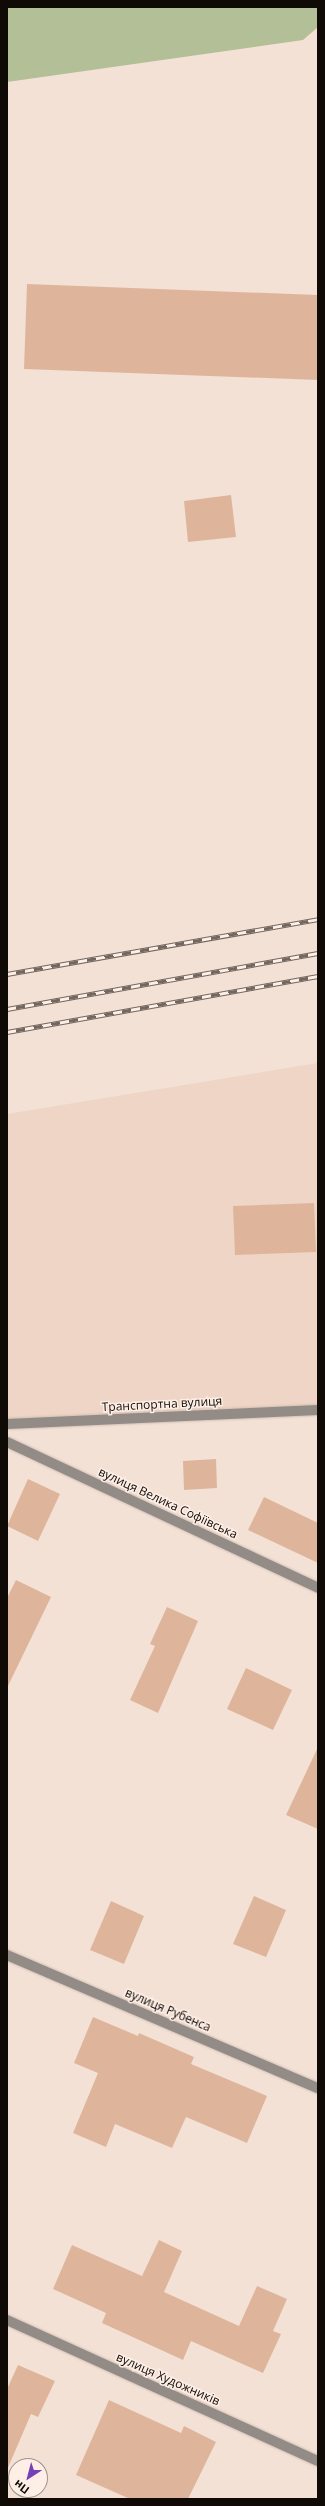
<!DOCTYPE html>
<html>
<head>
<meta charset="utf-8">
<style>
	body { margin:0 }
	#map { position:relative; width:325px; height:2506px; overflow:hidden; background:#f4e1d6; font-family:"Open Sans",sans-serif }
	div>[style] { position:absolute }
	.built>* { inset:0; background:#eed5c5 }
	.green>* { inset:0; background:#b3bf97 }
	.building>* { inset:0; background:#deb59b }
	.roads { filter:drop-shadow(0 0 1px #d0bfb5) drop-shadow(0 0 1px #d0bfb5) }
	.minor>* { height:10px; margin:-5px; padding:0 5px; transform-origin:5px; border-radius:5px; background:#928b86 }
	.rail>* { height:4.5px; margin-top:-2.25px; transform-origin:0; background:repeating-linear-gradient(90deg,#feefe6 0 9px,#726760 0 18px); box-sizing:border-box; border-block:1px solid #726760 }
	span { translate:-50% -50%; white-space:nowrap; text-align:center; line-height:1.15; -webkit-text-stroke:3px #feefe6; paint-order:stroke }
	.street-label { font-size:12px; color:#100a07 }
	.frame { position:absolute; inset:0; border:8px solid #100a07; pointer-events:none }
	.north { position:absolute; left:8px; top:2458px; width:40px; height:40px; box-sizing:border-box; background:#feefe6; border:1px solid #9f938d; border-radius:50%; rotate:216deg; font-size:11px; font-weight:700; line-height:16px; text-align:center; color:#100a07 }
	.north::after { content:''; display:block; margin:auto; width:14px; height:18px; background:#7441b8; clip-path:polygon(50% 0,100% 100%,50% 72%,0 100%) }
</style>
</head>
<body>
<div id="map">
	<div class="built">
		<div style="clip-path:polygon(318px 1063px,318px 1410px,7px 1424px,7px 1114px)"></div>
	</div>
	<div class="green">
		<div style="clip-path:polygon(7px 7px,318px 7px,318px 27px,303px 40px,7px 82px)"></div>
	</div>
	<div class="building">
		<div style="clip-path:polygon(27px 284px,318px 295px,318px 380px,24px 369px)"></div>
		<div style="clip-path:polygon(231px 495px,236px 537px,188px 542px,184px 501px)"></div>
		<div style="clip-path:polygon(314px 1203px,316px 1252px,235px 1255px,233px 1206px)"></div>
		<div style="clip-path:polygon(216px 1459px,217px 1488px,184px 1490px,183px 1461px)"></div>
		<div style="clip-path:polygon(28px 1479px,60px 1494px,38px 1541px,7px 1526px)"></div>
		<div style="clip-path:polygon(264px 1497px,318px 1523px,318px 1563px,248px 1530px)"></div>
		<div style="clip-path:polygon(16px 1580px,51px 1597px,7px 1688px,7px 1598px)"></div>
		<div style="clip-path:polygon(167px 1607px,198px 1621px,158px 1713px,130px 1700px,155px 1646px,150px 1644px)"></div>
		<div style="clip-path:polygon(246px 1668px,292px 1690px,273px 1730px,227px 1709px)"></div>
		<div style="clip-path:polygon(318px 1747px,318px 1829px,286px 1815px)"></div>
		<div style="clip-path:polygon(254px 1896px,286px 1910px,266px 1957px,233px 1944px)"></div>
		<div style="clip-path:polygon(111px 1901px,144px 1916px,124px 1964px,90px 1950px)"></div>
		<div style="clip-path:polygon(93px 2017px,138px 2036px,139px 2033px,194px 2057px,191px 2064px,267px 2096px,247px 2143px,186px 2117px,172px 2148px,115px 2124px,106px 2147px,73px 2133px,98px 2073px,74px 2063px)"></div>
		<div style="clip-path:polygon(159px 2240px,182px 2251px,164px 2292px,239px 2326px,257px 2286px,287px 2299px,273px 2331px,281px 2334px,263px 2373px,191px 2341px,183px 2360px,102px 2323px,106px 2313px,53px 2289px,72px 2245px,142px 2276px)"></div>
		<div style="clip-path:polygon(18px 2365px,55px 2381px,38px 2417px,31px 2414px,7px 2470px,7px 2389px)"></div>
		<div style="clip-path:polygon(109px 2400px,181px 2433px,184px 2426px,216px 2442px,188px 2499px,130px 2499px,76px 2475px)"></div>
	</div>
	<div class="roads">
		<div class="minor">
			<div style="left:7px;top:1424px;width:311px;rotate:-2.6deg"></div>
			<div style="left:7px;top:1442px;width:344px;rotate:25.1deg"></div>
			<div style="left:7px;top:1955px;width:338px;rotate:23.2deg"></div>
			<div style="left:7px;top:2320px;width:341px;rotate:24.4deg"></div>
		</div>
	</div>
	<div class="rail">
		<div style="left:7px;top:974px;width:316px;rotate:-10deg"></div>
		<div style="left:7px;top:1009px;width:316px;rotate:-10.2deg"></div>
		<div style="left:7px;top:1032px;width:316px;rotate:-10.2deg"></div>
	</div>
	<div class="street-label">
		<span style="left:162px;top:1404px;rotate:-3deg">Транспортна вулиця</span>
		<span style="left:168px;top:1503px;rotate:25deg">вулиця Велика Софіївська</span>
		<span style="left:168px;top:2010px;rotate:23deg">вулиця Рубенса</span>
		<span style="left:168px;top:2379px;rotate:24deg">вулиця Художників</span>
	</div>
	<div class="frame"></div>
	<div class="north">Пн</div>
</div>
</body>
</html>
